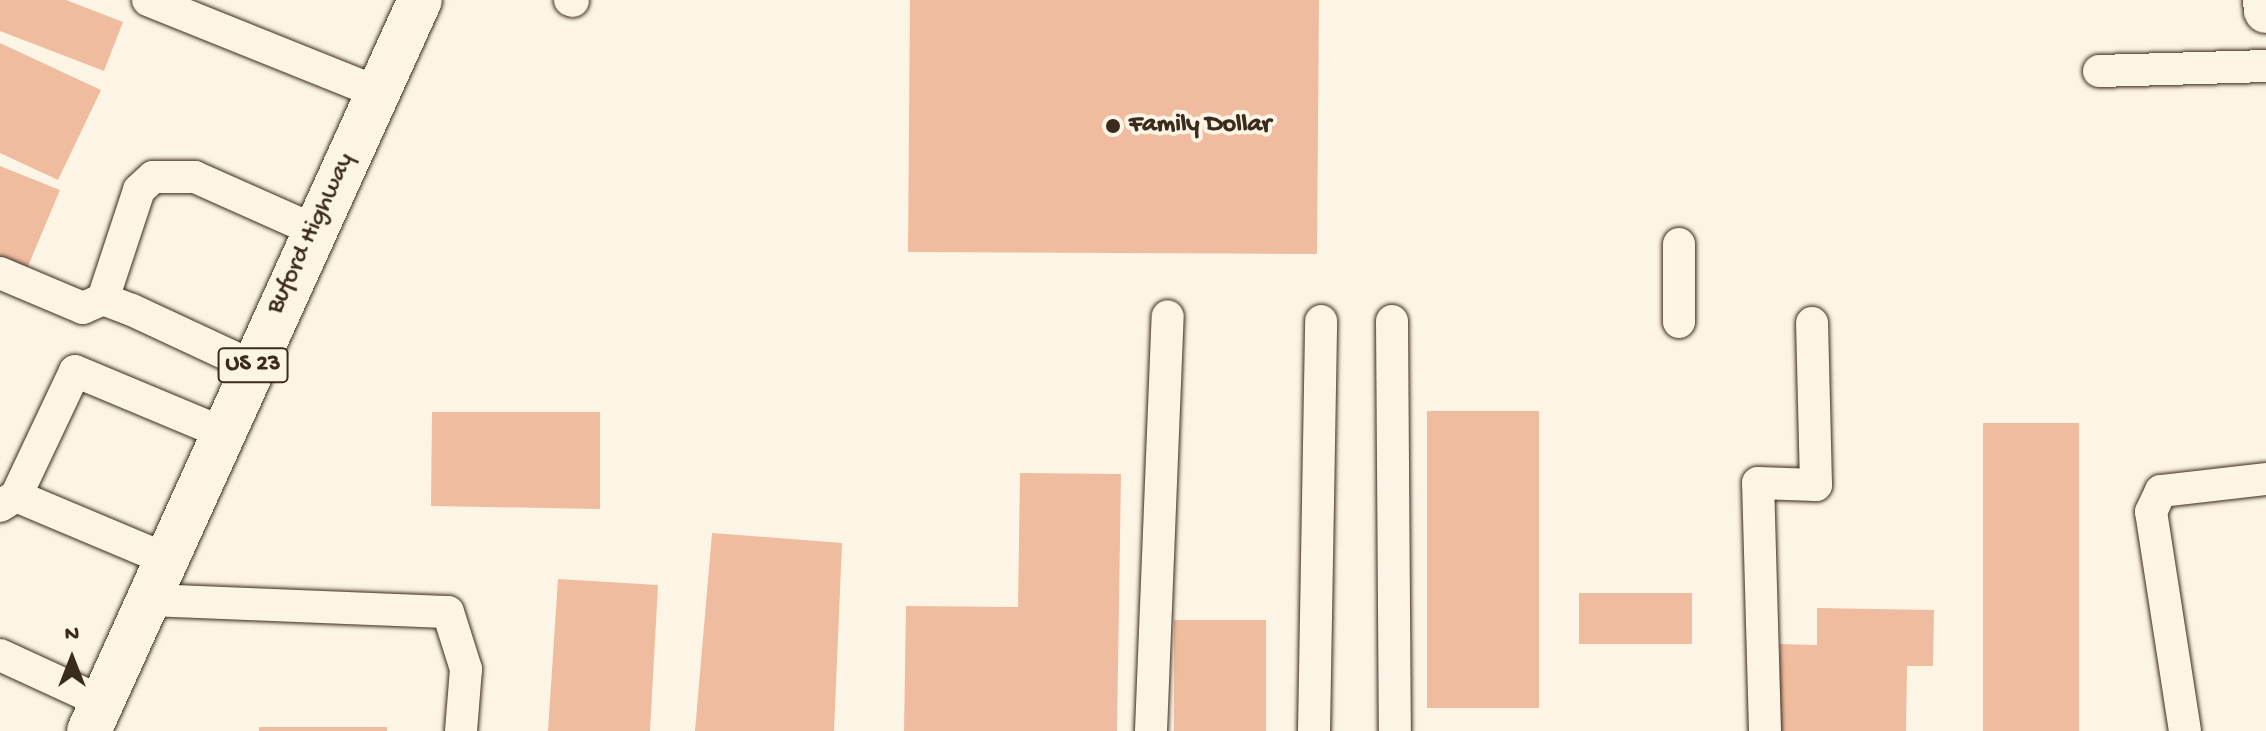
<!DOCTYPE html>
<html>
<head>
<meta charset="utf-8">
<style>
	body { margin:0 }
	#map { position:relative; width:2266px; height:731px; overflow:hidden; background:#fcf5e5; font-family:"Gochi Hand",sans-serif }
	div>[style] { position:absolute }
	.building>* { inset:0; background:#efbca0 }
	.roads { filter:drop-shadow(0 0 2px #3b2a1e) drop-shadow(0 0 2px #3b2a1e) }
	.service>* { height:32px; margin:-16px; padding:0 16px; transform-origin:16px; border-radius:16px; background:#fcf5e5 }
	.tertiary>* { height:44px; margin:-22px; padding:0 22px; transform-origin:22px; border-radius:22px; background:#fcf5e5 }
	.primary>* { height:44px; margin:-22px; padding:0 22px; transform-origin:22px; border-radius:22px; background:#fcf5e5 }
	.dots>* { width:22px; height:22px; translate:-50% -50%; box-sizing:border-box; border:4px solid #fcf5e5; border-radius:50% }
	span { translate:-50% -50%; white-space:nowrap; text-align:center; line-height:1.15; -webkit-text-stroke:8px #fcf5e5; paint-order:stroke }
	.shield-label span { padding:2px 6px; background:#fcf5e5; border:2px solid; border-radius:6px; -webkit-text-stroke-width:0 }
	.shield-label { font-size:24px; color:#3b2a1e; font-weight:700 }
	.poi-label { font-size:26px; color:#3b2a1e; font-weight:700 }
	.left { translate:0 -50%; text-align:left }
	.street-label { font-size:26px; color:#3b2a1e }
	.north { position:absolute; left:32px; top:619px; width:80px; height:80px; -webkit-text-stroke:6px #fcf5e5; paint-order:stroke; rotate:0deg; font-size:22px; font-weight:700; line-height:32px; text-align:center; color:#3b2a1e }
	.north::after { content:''; display:block; margin:auto; width:28px; height:36px; background:#3b2a1e; clip-path:polygon(50% 0,100% 100%,50% 72%,0 100%) }
</style>
</head>
<body>
<div id="map">
	<div class="building">
		<div style="clip-path:polygon(0 0,66px 0,123px 22px,104px 71px,0 31px)"></div>
		<div style="clip-path:polygon(910px 0,1319px 0,1317px 254px,908px 252px)"></div>
		<div style="clip-path:polygon(0 43px,101px 90px,58px 180px,0 153px)"></div>
		<div style="clip-path:polygon(0 166px,60px 190px,26px 271px,0 260px)"></div>
		<div style="clip-path:polygon(1427px 411px,1539px 411px,1539px 708px,1427px 708px)"></div>
		<div style="clip-path:polygon(432px 412px,600px 412px,600px 509px,431px 506px)"></div>
		<div style="clip-path:polygon(1983px 423px,2079px 423px,2079px 731px,1983px 731px)"></div>
		<div style="clip-path:polygon(1020px 473px,1121px 474px,1117px 731px,904px 731px,906px 606px,1018px 607px)"></div>
		<div style="clip-path:polygon(712px 533px,842px 543px,834px 731px,695px 731px)"></div>
		<div style="clip-path:polygon(558px 579px,658px 585px,650px 731px,548px 731px)"></div>
		<div style="clip-path:polygon(1579px 593px,1692px 593px,1692px 644px,1579px 644px)"></div>
		<div style="clip-path:polygon(1817px 608px,1934px 610px,1933px 666px,1907px 666px,1906px 731px,1779px 731px,1780px 644px,1817px 645px)"></div>
		<div style="clip-path:polygon(1174px 620px,1266px 620px,1266px 731px,1174px 731px)"></div>
		<div style="clip-path:polygon(259px 727px,387px 727px,387px 731px,259px 731px)"></div>
	</div>
	<div class="roads">
		<div class="service">
			<div style="left:148px;top:0;width:247px;rotate:21.9deg"></div>
			<div style="left:570px;top:0;width:3px;rotate:18deg"></div>
			<div style="left:2099px;top:71px;width:167px;rotate:-1.7deg"></div>
			<div style="left:1679px;top:244px;width:78px;rotate:90deg"></div>
			<div style="left:0;top:273px;width:90px;rotate:22.9deg"></div>
			<div style="left:83px;top:308px;width:22px;rotate:-24deg"></div>
			<div style="left:103px;top:299px;width:31px;rotate:21deg"></div>
			<div style="left:132px;top:310px;width:132px;rotate:25deg"></div>
			<div style="left:103px;top:299px;width:115px;rotate:-71.7deg"></div>
			<div style="left:139px;top:190px;width:19px;rotate:-43deg"></div>
			<div style="left:153px;top:177px;width:42px"></div>
			<div style="left:195px;top:177px;width:130px;rotate:24deg"></div>
			<div style="left:1392px;top:321px;width:410px;rotate:89.6deg"></div>
			<div style="left:16px;top:496px;width:163px;rotate:22.8deg"></div>
			<div style="left:0;top:506px;width:19px;rotate:-32deg"></div>
			<div style="left:16px;top:496px;width:138px;rotate:-64.7deg"></div>
			<div style="left:75px;top:371px;width:160px;rotate:22.7deg"></div>
			<div style="left:147px;top:600px;width:301px;rotate:2.3deg"></div>
			<div style="left:448px;top:612px;width:60px;rotate:72.5deg"></div>
			<div style="left:466px;top:669px;width:62px;rotate:94.6deg"></div>
			<div style="left:0;top:655px;width:112px;rotate:24.7deg"></div>
			<div style="left:1151px;top:731px;width:415px;rotate:-87.7deg"></div>
			<div style="left:1314px;top:731px;width:410px;rotate:-89deg"></div>
			<div style="left:1765px;top:731px;width:248px;rotate:-91.6deg"></div>
			<div style="left:1758px;top:483px;width:58px;rotate:2deg"></div>
			<div style="left:1816px;top:485px;width:162px;rotate:-91.4deg"></div>
			<div style="left:2185px;top:731px;width:222px;rotate:-98.8deg"></div>
			<div style="left:2151px;top:512px;width:23px;rotate:-65deg"></div>
			<div style="left:2161px;top:491px;width:106px;rotate:-6.5deg"></div>
		</div>
		<div class="tertiary">
			<div style="left:2265px;top:0;width:11px;rotate:85deg"></div>
		</div>
		<div class="primary">
			<div style="left:89px;top:731px;width:802px;rotate:-65.64deg"></div>
		</div>
	</div>
	<div class="dots">
		<div style="left:1113px;top:126px;background:#3b2a1e"></div>
	</div>
	<div class="shield-label">
		<span style="left:253px;top:365px">US 23</span>
	</div>
	<div class="poi-label">
		<span class="left" style="left:1129px;top:126px">Family Dollar</span>
	</div>
	<div class="street-label">
		<span style="left:312px;top:234px;rotate:-65deg">Buford Highway</span>
	</div>
	<div class="north">N</div>
</div>
</body>
</html>
